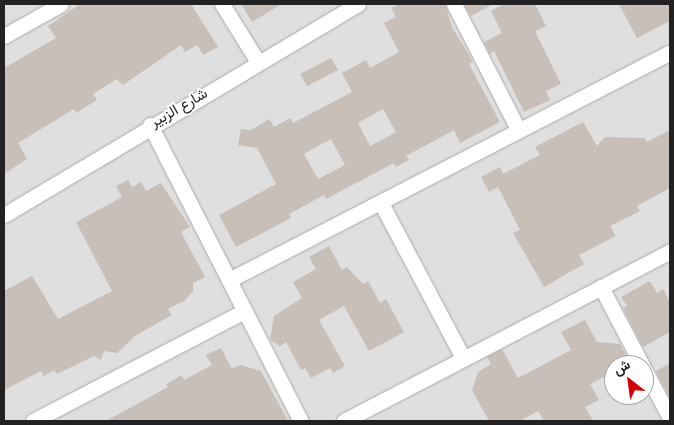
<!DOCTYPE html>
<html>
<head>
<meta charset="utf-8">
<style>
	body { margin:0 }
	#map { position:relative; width:674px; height:425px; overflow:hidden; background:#f2efe9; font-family:"Fira Sans Condensed",Vazirmatn,sans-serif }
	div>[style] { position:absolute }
	.residential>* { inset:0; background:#e0dfdf }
	.building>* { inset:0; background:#c7bfb8 }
	.roads { filter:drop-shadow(0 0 1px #a9a9a9) drop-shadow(0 0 1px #a9a9a9) }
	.street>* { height:15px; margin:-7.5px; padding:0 7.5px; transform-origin:7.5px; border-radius:7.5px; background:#fff }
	span { translate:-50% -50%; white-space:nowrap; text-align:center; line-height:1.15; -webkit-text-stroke:4px #fff; paint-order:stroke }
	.street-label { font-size:15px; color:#222 }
	.frame { position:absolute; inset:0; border:5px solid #222; pointer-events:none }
	.north { position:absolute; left:604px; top:355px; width:50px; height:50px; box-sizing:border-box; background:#fff; border:1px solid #a7a7a7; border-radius:50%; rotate:330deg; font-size:14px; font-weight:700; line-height:20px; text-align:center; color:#222 }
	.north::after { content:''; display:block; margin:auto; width:18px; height:22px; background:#d40000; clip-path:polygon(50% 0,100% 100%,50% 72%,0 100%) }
</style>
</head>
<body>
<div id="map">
	<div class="residential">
		<div style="clip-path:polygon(evenodd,4px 4px,670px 4px,670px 421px,4px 421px,4px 4px,614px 365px,644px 365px,644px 395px,614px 395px,614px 365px)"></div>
	</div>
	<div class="building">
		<div style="clip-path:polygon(80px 4px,191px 4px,218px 47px,203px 55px,197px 45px,185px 52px,181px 45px,123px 85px,117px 79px,93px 94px,97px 100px,76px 113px,74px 109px,18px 143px,27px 159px,4px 174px,4px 68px,56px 38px,48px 26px)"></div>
		<div style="clip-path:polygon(241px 4px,282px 4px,252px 22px)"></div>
		<div style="clip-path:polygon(evenodd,399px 4px,445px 4px,452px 27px,473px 62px,469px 64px,500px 122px,460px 143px,454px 130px,406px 156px,409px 160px,396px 167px,394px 163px,326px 199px,324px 195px,289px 214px,291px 218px,236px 247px,219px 215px,276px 184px,257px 148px,238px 145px,241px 129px,251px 130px,269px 119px,274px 127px,290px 118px,293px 123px,352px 92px,342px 73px,366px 60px,370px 68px,399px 52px,384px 23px,396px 17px,391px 8px,399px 4px,383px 109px,396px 132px,370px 146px,358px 123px,383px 109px,399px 4px,331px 139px,345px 165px,318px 179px,304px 154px,331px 139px)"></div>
		<div style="clip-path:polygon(464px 4px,493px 4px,471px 16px)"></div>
		<div style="clip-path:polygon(504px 4px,535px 4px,546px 26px,535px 31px,561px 84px,546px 91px,550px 100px,524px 112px,494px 51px,490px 54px,484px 42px,502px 33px,491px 11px)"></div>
		<div style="clip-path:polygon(619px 4px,670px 4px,670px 21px,637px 38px)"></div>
		<div style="clip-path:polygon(331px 58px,338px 70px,307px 86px,300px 74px)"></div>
		<div style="clip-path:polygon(583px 122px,597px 146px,605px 137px,644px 138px,647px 142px,670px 130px,670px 188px,637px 206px,640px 211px,610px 226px,616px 236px,579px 255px,584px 264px,544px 287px,513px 233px,520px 230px,498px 187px,489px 192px,481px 177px,500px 167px,503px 174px,540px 155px,535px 147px)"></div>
		<div style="clip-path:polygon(128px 180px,132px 187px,141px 182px,146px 191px,161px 183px,190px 227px,181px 232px,205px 277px,193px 283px,193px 291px,184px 301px,168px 309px,172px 315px,135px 336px,117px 353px,104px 351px,101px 360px,94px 356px,57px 374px,54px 370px,44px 376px,41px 371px,4px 390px,4px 291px,32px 276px,58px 319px,112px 291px,76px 222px,122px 197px,116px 186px)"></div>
		<div style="clip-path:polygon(329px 246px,342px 270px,347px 267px,363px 284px,368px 281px,380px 303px,386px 299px,404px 332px,369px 351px,344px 306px,319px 320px,345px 366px,333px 373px,330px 368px,311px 378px,305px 368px,301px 370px,286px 342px,280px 346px,270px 340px,274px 316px,302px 298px,293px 282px,316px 269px,309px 257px)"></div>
		<div style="clip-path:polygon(650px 281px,657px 293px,663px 289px,670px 302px,670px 332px,643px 347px,623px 308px,627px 306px,621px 297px)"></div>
		<div style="clip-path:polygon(585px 320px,597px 342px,620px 344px,631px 365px,614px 365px,614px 372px,590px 384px,599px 400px,585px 407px,593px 421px,544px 421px,538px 411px,520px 421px,489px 421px,472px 390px,478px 372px,491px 364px,487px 357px,502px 349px,518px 378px,571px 350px,561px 332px)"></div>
		<div style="clip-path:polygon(221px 348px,232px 369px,240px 365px,261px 371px,288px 421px,106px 421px,168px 387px,166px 384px,182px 375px,184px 380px,212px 365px,206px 355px)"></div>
		<div style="clip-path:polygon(670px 363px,670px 398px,656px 371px)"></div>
	</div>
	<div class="roads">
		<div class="street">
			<div style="left:222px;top:4px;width:68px;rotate:58.2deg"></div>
			<div style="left:454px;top:4px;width:140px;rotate:62.9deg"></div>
			<div style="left:4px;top:36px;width:65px;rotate:-29.3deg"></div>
			<div style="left:150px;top:125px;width:332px;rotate:63deg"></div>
			<div style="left:381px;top:203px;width:175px;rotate:62.1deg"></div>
			<div style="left:4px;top:215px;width:412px;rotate:-30.8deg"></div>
			<div style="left:229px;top:280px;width:496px;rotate:-27.3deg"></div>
			<div style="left:601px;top:287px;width:88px;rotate:62.3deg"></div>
			<div style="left:644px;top:369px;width:55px;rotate:62deg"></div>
			<div style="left:33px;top:421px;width:238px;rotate:-27.5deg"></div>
			<div style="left:344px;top:421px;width:368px;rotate:-27.5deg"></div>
		</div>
	</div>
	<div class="street-label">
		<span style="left:179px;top:108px;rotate:-30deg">شارع الزبير</span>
	</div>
	<div class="frame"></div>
	<div class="north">ش</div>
</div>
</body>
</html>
